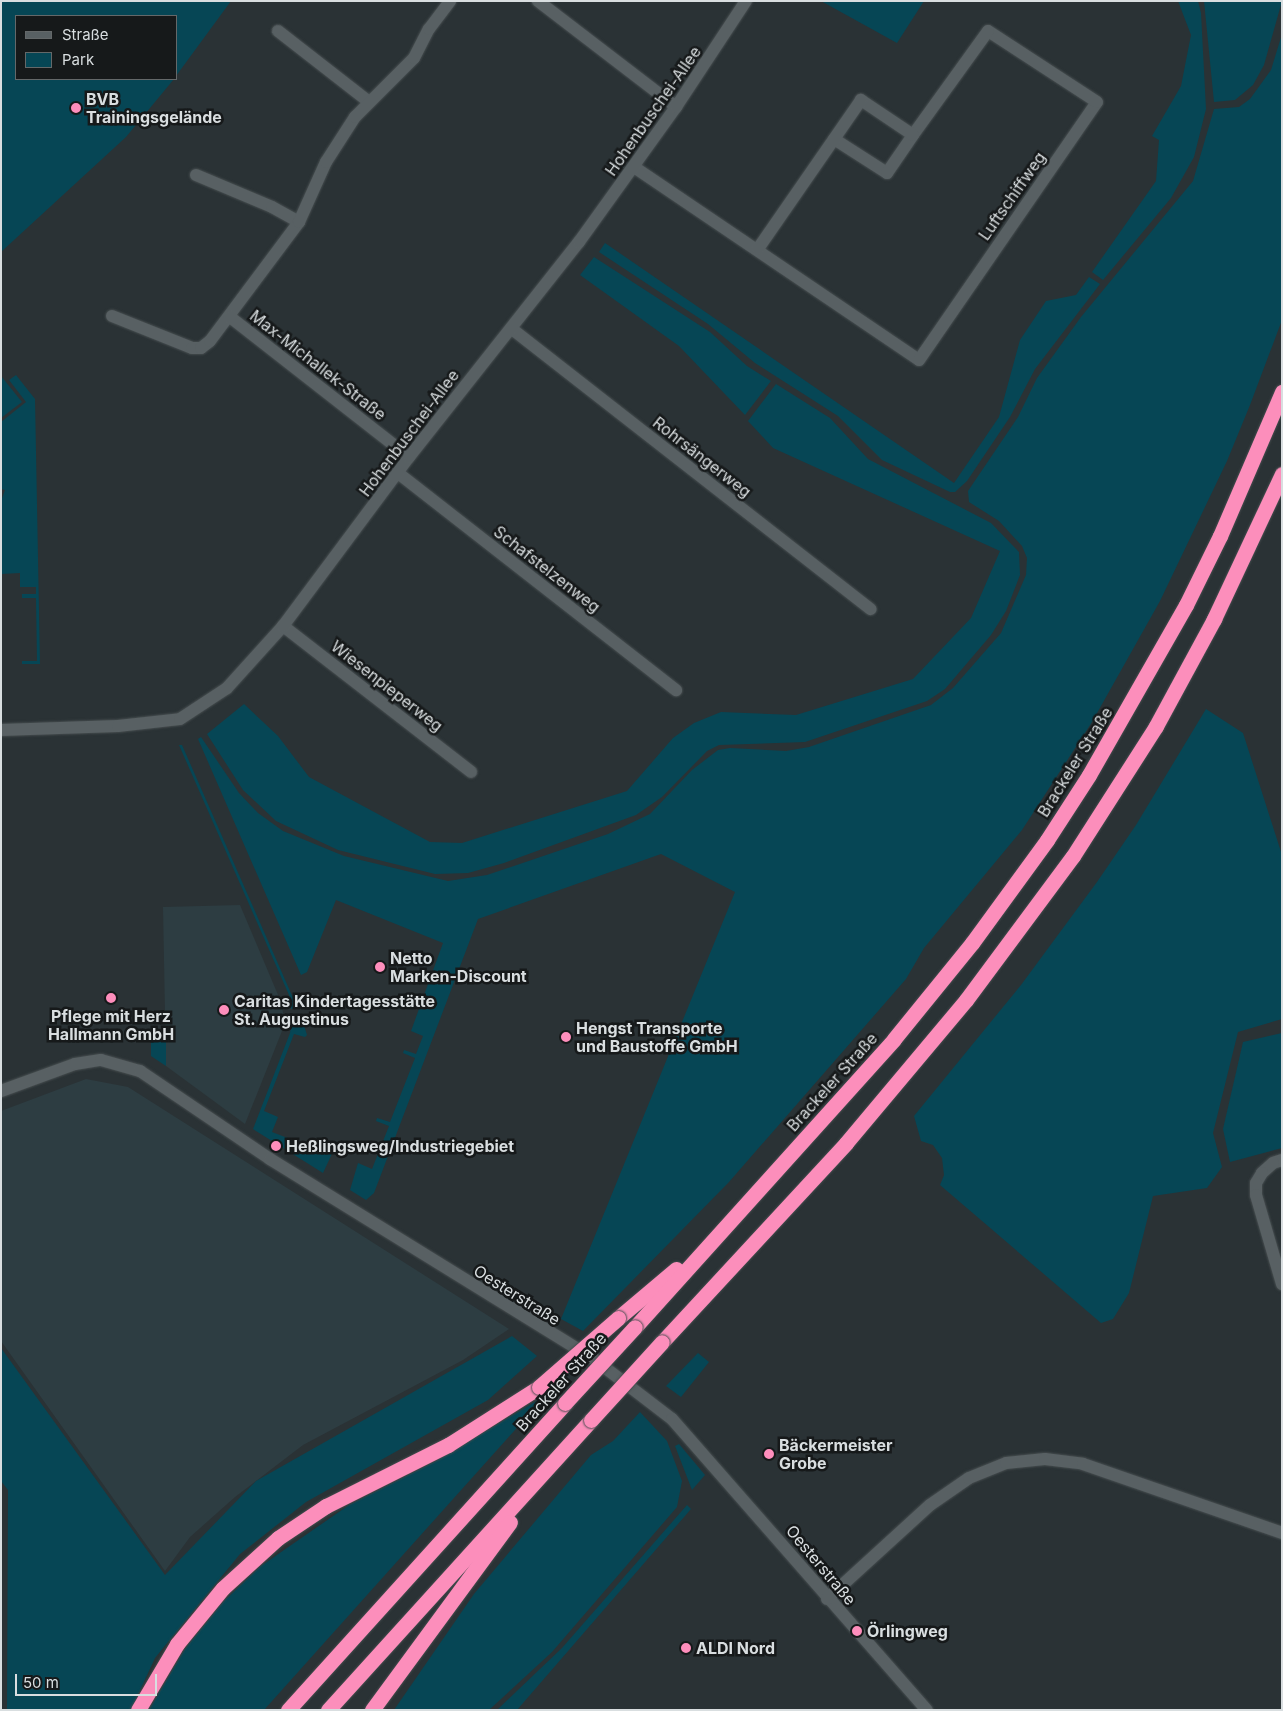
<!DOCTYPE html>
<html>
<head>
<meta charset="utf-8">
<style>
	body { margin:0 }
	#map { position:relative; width:1283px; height:1711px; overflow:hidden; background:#2a3235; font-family:Inter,sans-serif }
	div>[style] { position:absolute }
	.built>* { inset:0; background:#2d3d42 }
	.green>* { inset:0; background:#064655 }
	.roads { filter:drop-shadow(0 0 1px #464d4f) drop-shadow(0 0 1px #464d4f) }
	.minor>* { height:12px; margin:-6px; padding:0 6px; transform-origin:6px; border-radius:6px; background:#586063 }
	.highway>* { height:15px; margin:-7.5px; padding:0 7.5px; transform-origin:7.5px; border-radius:7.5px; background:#fc8ebb }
	.bridges { filter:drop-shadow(0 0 1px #464d4f) drop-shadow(0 0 1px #464d4f) }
	.highway-bridge>* { height:15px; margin:-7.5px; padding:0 7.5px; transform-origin:7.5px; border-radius:7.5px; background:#fc8ebb }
	.dots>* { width:14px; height:14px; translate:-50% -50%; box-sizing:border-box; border:2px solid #16191a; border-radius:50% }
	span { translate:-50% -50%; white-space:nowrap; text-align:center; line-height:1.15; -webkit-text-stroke:5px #16191a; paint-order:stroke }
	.poi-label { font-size:16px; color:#d9dee0; font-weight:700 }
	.left { translate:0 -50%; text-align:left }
	.street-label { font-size:16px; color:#d9dee0 }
	.frame { position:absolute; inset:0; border:2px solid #d9dee0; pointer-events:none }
	.legend { position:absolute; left:15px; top:15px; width:162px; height:65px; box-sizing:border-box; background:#16191a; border:1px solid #646869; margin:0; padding:6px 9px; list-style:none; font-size:15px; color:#d9dee0 }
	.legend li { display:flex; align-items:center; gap:10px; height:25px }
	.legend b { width:25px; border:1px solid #646869 }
	.scale { position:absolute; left:15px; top:1674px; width:142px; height:22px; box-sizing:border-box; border:2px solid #d9dee0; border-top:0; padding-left:6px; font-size:15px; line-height:18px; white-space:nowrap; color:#d9dee0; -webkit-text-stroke:4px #16191a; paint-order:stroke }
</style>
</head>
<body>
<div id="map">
	<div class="built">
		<div style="clip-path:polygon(240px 905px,281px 1002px,284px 1018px,282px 1031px,245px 1124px,166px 1066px,163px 907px)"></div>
		<div style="clip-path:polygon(86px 1079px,128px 1087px,509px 1329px,463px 1360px,303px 1445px,235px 1497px,190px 1537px,165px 1571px,1px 1341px,1px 1111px)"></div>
	</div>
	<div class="green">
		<div style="clip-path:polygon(1px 1px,231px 1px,176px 76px,176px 16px,16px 16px,16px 79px,174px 79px,126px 137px,1px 252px)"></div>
		<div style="clip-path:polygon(821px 1px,924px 1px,897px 43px)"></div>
		<div style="clip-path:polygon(1178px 1px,1198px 1px,1201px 13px,1206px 109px,1194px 157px,1171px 198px,1103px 280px,1092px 272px,1156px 181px,1159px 140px,1152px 136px,1181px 86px,1191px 35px)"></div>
		<div style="clip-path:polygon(1204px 1px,1282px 1px,1264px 65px,1253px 85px,1235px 100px,1214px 102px)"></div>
		<div style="clip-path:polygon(1282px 34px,1282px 320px,1250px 405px,1227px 461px,1160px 601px,1092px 722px,1022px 830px,924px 948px,906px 979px,729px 1182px,583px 1331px,561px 1319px,735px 892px,661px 854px,478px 919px,374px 1193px,366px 1200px,350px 1190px,358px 1163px,372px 1169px,389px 1126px,376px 1121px,377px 1118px,390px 1122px,415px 1058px,403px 1053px,404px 1050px,416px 1054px,423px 1036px,411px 1031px,443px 943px,336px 900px,307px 972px,301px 975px,198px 739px,201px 737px,239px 793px,258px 813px,283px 831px,344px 856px,448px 881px,487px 875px,608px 834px,650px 814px,692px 770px,718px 750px,730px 748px,786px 751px,809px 747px,931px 705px,953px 688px,1001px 633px,1026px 575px,1027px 558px,1022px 546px,999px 521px,969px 502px,968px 491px,1018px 417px,1037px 378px,1081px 317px,1193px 181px,1214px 109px,1239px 107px,1250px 99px,1271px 70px)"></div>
		<div style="clip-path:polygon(605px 243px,954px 483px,999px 417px,1020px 340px,1046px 301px,1076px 295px,1089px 277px,1100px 284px,1035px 369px,1010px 417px,967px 481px,955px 492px,950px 492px,882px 460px,838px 416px,755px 363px,708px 324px,599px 252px)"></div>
		<div style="clip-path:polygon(594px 257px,710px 332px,747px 366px,771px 381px,745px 415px,679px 346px,580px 275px)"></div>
		<div style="clip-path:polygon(16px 375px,35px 399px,40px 664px,22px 664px,22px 661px,37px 661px,36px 598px,22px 598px,22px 594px,36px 594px,36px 587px,20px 587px,20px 573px,1px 574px,1px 501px,5px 490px,1px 489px,1px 422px,26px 402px,9px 380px)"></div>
		<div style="clip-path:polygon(1px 376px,22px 402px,1px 418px)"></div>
		<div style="clip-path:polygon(776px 384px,830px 418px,868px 459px,991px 523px,1019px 552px,1020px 575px,1006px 611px,991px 635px,945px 689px,927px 701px,805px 742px,719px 745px,707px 751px,662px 797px,636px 815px,504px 863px,468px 873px,435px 874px,338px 850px,276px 821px,243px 790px,207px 734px,244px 704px,278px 736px,309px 777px,430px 842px,462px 843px,627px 791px,673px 738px,694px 723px,721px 712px,796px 715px,913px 679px,971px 618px,1000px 551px,773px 448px,748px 421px)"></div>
		<div style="clip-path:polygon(1206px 709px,1243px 733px,1282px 855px,1282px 1019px,1238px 1032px,1213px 1133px,1222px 1167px,1207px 1188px,1153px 1196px,1129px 1293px,1113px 1319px,1101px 1323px,940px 1185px,944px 1175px,942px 1158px,933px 1145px,921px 1141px,914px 1116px,1021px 985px,1097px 882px,1136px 825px)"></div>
		<div style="clip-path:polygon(179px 745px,182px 745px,297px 1007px,291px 1009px,289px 995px)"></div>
		<div style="clip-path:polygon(292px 1019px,303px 1022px,307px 1035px,305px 1037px,294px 1034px,264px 1111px,278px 1117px,272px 1132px,329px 1154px,334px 1142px,337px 1143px,323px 1173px,253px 1129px,290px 1033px)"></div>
		<div style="clip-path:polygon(1282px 1033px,1282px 1148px,1230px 1162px,1223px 1129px,1243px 1042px)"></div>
		<div style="clip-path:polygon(151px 1040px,166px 1040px,166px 1066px,151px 1056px)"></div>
		<div style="clip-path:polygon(512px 1336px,537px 1356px,488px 1400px,306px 1502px,240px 1554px,155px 1658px,131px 1710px,7px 1710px,8px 1490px,1px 1481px,1px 1348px,165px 1575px,256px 1481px)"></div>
		<div style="clip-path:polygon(698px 1353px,709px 1362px,681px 1397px,666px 1386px)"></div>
		<div style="clip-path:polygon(538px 1400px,540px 1402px,264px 1710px,149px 1710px,185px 1649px,224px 1601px,261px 1566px,349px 1505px,436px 1461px)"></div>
		<div style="clip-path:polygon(640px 1412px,667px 1441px,682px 1481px,677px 1507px,552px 1652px,489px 1710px,394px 1710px,474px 1594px,591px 1455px,613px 1441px)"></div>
		<div style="clip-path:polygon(679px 1444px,705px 1475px,692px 1490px,675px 1446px)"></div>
		<div style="clip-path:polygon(687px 1505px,691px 1509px,517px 1710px,497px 1710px,562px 1648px)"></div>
	</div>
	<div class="roads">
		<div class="minor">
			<div style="left:538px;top:1px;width:174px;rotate:37.5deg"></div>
			<div style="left:278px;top:31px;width:114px;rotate:37.9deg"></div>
			<div style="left:834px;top:139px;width:63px;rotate:32.7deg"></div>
			<div style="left:887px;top:173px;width:46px;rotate:-55.6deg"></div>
			<div style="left:634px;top:167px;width:344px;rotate:34.1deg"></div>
			<div style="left:919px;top:360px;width:313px;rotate:-55.4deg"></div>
			<div style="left:1097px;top:102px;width:130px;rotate:-146.9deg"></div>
			<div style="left:988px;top:31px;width:128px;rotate:125.8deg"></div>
			<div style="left:913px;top:135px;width:63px;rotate:-146.1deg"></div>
			<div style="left:861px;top:100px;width:181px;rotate:124.7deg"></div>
			<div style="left:196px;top:175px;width:82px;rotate:22.8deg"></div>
			<div style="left:272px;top:207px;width:31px;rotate:29deg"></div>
			<div style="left:112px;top:316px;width:86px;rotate:21.8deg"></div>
			<div style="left:192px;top:348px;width:9px"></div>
			<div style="left:201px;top:348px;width:11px;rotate:-38deg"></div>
			<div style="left:210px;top:341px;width:149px;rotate:-53.2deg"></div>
			<div style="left:299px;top:222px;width:66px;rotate:-65.8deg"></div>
			<div style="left:326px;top:162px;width:54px;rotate:-57.2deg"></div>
			<div style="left:355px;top:117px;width:83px;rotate:-45deg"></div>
			<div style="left:414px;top:58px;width:33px;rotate:-63deg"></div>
			<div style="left:429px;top:29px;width:35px;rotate:-53deg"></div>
			<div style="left:230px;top:317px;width:227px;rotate:38deg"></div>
			<div style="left:512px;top:329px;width:455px;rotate:38deg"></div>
			<div style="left:398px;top:473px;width:353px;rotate:38deg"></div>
			<div style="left:283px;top:626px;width:238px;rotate:37.8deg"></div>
			<div style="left:1px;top:730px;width:117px;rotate:-2deg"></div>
			<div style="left:118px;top:726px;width:62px;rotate:-6.4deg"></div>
			<div style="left:180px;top:719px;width:56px;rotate:-33.4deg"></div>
			<div style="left:227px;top:688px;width:84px;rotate:-47.9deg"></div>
			<div style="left:283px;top:626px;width:211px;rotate:-53.3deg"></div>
			<div style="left:409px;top:457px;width:274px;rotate:-51.7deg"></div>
			<div style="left:579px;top:242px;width:166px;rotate:-54.3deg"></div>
			<div style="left:676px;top:107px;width:127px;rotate:-56.6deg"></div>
			<div style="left:1px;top:1091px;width:79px;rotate:-20deg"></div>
			<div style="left:75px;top:1064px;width:26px;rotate:-9deg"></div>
			<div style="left:101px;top:1060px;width:41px;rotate:15.8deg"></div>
			<div style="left:140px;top:1071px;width:157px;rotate:34.1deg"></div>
			<div style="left:270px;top:1159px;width:382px;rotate:31.7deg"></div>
			<div style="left:595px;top:1360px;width:97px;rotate:37.5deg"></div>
			<div style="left:672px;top:1419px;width:387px;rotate:48.8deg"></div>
			<div style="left:1282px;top:1160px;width:9px;rotate:162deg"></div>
			<div style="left:1273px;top:1163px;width:15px;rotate:138deg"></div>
			<div style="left:1262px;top:1173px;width:12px;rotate:121deg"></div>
			<div style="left:1256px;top:1183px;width:12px;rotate:90deg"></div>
			<div style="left:1256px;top:1195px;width:93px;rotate:73.7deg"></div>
			<div style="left:827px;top:1599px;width:139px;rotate:-42.4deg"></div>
			<div style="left:930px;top:1505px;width:47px;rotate:-34.7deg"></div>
			<div style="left:969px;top:1478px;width:40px;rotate:-22deg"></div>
			<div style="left:1006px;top:1463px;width:39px;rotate:-6deg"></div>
			<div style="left:1045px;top:1459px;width:38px;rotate:7deg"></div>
			<div style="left:1083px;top:1464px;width:211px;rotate:19.1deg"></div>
		</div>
		<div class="highway">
			<div style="left:618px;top:1318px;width:76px;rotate:-40.2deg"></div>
			<div style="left:635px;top:1327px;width:387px;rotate:-48deg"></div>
			<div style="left:894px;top:1039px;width:124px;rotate:-50.9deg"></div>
			<div style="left:972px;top:943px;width:127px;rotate:-53.9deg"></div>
			<div style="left:1047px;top:840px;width:77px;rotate:-57.1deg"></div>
			<div style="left:1089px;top:775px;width:196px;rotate:-60.3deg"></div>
			<div style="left:1186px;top:605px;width:77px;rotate:-63.8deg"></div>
			<div style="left:1220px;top:536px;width:157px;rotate:-66.7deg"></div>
			<div style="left:662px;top:1342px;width:271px;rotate:-47.2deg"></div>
			<div style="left:846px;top:1143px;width:187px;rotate:-50deg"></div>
			<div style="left:966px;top:1000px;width:179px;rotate:-53.4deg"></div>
			<div style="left:1073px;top:856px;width:154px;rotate:-57.4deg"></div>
			<div style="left:1156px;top:726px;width:122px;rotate:-61.5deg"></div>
			<div style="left:1214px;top:619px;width:160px;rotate:-64.9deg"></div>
			<div style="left:138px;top:1710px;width:77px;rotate:-59.4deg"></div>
			<div style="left:177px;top:1644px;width:72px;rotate:-50.6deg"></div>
			<div style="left:223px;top:1588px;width:74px;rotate:-42.3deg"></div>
			<div style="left:278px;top:1538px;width:58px;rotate:-33.7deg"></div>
			<div style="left:326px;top:1506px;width:136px;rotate:-26.6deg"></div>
			<div style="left:448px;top:1445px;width:108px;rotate:-32.5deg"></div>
			<div style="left:288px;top:1710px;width:413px;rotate:-47.9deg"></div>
			<div style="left:328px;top:1710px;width:391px;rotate:-47.8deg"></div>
			<div style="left:372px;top:1710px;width:233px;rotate:-53.7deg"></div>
		</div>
	</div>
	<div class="bridges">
		<div class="highway-bridge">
			<div style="left:539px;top:1387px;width:105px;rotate:-41.1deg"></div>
			<div style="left:565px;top:1403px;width:103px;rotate:-47.4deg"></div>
			<div style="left:591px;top:1420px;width:105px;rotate:-47.7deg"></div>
		</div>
	</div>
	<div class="dots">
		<div style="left:76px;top:108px;background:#fe8ebc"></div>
		<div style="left:380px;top:967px;background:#fe8ebc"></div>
		<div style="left:111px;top:998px;background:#fe8ebc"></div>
		<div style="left:224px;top:1010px;background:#fe8ebc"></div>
		<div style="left:566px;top:1037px;background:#fe8ebc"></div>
		<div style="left:276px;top:1146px;background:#fe8ebc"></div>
		<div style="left:769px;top:1454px;background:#fe8ebc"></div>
		<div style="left:857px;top:1631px;background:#fe8ebc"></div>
		<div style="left:686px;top:1648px;background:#fe8ebc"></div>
	</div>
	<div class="poi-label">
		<span class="left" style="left:86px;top:108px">BVB<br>Trainingsgelände</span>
		<span class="left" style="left:390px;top:967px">Netto<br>Marken-Discount</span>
		<span class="left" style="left:234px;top:1010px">Caritas Kindertagesstätte<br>St. Augustinus</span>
		<span style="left:111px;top:1025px">Pflege mit Herz<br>Hallmann GmbH</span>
		<span class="left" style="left:576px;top:1037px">Hengst Transporte<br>und Baustoffe GmbH</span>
		<span class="left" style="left:286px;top:1146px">Heßlingsweg/Industriegebiet</span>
		<span class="left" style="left:779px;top:1454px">Bäckermeister<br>Grobe</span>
		<span class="left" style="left:867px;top:1631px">Örlingweg</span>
		<span class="left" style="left:696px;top:1648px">ALDI Nord</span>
	</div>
	<div class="street-label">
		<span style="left:653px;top:111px;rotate:-55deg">Hohenbuschei-Allee</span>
		<span style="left:1012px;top:196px;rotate:-55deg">Luftschiffweg</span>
		<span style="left:318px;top:365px;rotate:38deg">Max-Michallek-Straße</span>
		<span style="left:409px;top:433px;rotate:-53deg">Hohenbuschei-Allee</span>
		<span style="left:702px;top:457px;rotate:38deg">Rohrsängerweg</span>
		<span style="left:547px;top:569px;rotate:38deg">Schafstelzenweg</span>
		<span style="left:387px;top:686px;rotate:38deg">Wiesenpieperweg</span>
		<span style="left:1075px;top:762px;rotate:-58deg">Brackeler Straße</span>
		<span style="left:832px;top:1082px;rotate:-48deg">Brackeler Straße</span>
		<span style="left:517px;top:1295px;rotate:32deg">Oesterstraße</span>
		<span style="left:561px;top:1382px;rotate:-48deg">Brackeler Straße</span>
		<span style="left:821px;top:1565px;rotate:50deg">Oesterstraße</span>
	</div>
	<div class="frame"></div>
	<ul class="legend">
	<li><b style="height:6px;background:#586063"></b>Straße</li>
	<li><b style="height:14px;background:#064655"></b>Park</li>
	</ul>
	<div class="scale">50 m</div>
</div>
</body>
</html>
